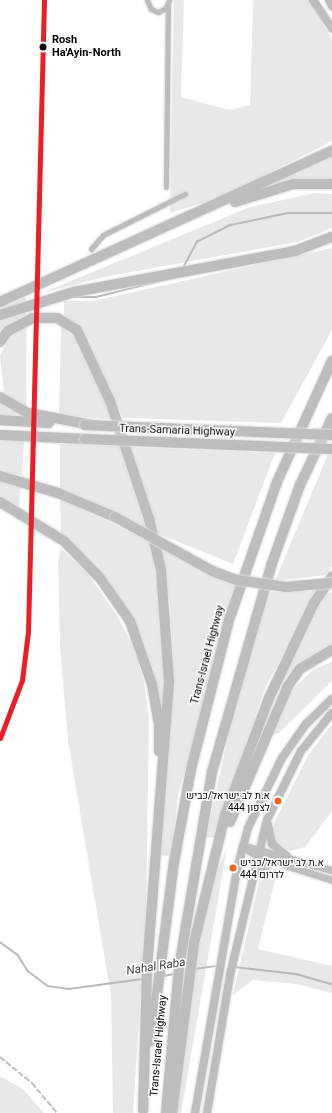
<!DOCTYPE html>
<html>
<head>
<meta charset="utf-8">
<style>
	body { margin:0 }
	#map { position:relative; width:332px; height:1113px; overflow:hidden; background:#fff; font-family:Roboto,Heebo,sans-serif }
	div>[style] { position:absolute }
	.green>* { inset:0; background:#e8e8e8 }
	.stream>* { height:1.5px; margin:-0.75px; padding:0 0.75px; transform-origin:0.75px; border-radius:0.75px; background:#bababa }
	.roads { filter:drop-shadow(0 0 1px #dbdbdb) drop-shadow(0 0 1px #dbdbdb) }
	.minor>* { height:5px; margin:-2.5px; padding:0 2.5px; transform-origin:2.5px; border-radius:2.5px; background:#bdbdbd }
	.secondary>* { height:7px; margin:-3.5px; padding:0 3.5px; transform-origin:3.5px; border-radius:3.5px; background:#bfbfbf }
	.primary>* { height:8px; margin:-4px; padding:0 4px; transform-origin:4px; border-radius:4px; background:#bdbdbd }
	.motorway>* { height:10px; margin:-5px; padding:0 5px; transform-origin:5px; border-radius:5px; background:#bdbdbd }
	.rail>* { height:1.5px; margin-top:-0.75px; transform-origin:0; background:repeating-linear-gradient(90deg,#bdbdbd 0 6px,transparent 0 8px) }
	.bridges { filter:drop-shadow(0 0 1px #dbdbdb) drop-shadow(0 0 1px #dbdbdb) }
	.motorway-bridge>* { height:10px; margin:-5px; padding:0 5px; transform-origin:5px; border-radius:5px; background:#bdbdbd }
	.rail-1>* { height:5px; margin:-2.5px; padding:0 2.5px; transform-origin:2.5px; border-radius:2.5px; background:#ed1d26 }
	.dots>* { width:11px; height:11px; translate:-50% -50%; box-sizing:border-box; border:2px solid #fff; border-radius:50% }
	span { translate:-50% -50%; white-space:nowrap; text-align:center; line-height:1.15; -webkit-text-stroke:3px #fff; paint-order:stroke }
	.bus-label { font-size:10px; color:#000 }
	.right { translate:-100% -50%; text-align:right }
	.left { translate:0 -50%; text-align:left }
	.stop-label { font-size:11px; color:#000; font-weight:700 }
	.street-label { font-size:11px; color:#000 }
	.water-label { font-size:12px; color:#3e3e3e; font-style:italic }
</style>
</head>
<body>
<div id="map">
	<div class="green">
		<div style="clip-path:polygon(174px 0,184px 0,181px 97px,229px 110px,250px 105px,253px 0,309px 0,332px 39px,332px 141px,222px 197px,170px 213px)"></div>
		<div style="clip-path:polygon(332px 155px,332px 180px,306px 179px,250px 192px)"></div>
		<div style="clip-path:polygon(315px 193px,332px 194px,332px 228px,297px 242px,104px 277px,42px 293px,250px 207px)"></div>
		<div style="clip-path:polygon(332px 248px,332px 330px,281px 423px,123px 418px,82px 329px,64px 315px,64px 301px,93px 301px)"></div>
		<div style="clip-path:polygon(26px 297px,26px 315px,9px 324px,0 335px,0 309px)"></div>
		<div style="clip-path:polygon(27px 323px,26px 358px,26px 407px,4px 394px,0 355px,9px 339px)"></div>
		<div style="clip-path:polygon(61px 326px,78px 340px,113px 420px,59px 414px)"></div>
		<div style="clip-path:polygon(0 402px,6px 407px,19px 414px,0 418px)"></div>
		<div style="clip-path:polygon(0 439px,24px 441px,22px 475px,0 472px)"></div>
		<div style="clip-path:polygon(60px 444px,119px 446px,147px 530px,60px 488px)"></div>
		<div style="clip-path:polygon(129px 447px,275px 453px,233px 564px,156px 533px)"></div>
		<div style="clip-path:polygon(328px 454px,332px 454px,332px 566px,326px 575px,275px 581px)"></div>
		<div style="clip-path:polygon(0 480px,21px 486px,19px 507px,0 498px)"></div>
		<div style="clip-path:polygon(60px 498px,150px 542px,162px 614px,166px 709px,160px 708px,153px 670px,133px 617px,61px 532px)"></div>
		<div style="clip-path:polygon(160px 548px,236px 586px,178px 795px,171px 857px,161px 855px,174px 682px,170px 605px)"></div>
		<div style="clip-path:polygon(61px 549px,86px 571px,119px 619px,135px 650px,144px 682px,149px 719px,146px 911px,133px 1113px,113px 1113px,111px 996px,68px 741px,60px 647px,58px 562px)"></div>
		<div style="clip-path:polygon(319px 591px,266px 685px,214px 838px,206px 837px,232px 719px,268px 592px)"></div>
		<div style="clip-path:polygon(332px 592px,332px 646px,311px 656px,288px 675px,284px 673px,325px 594px)"></div>
		<div style="clip-path:polygon(332px 662px,332px 681px,279px 733px,271px 735px,289px 693px,314px 669px)"></div>
		<div style="clip-path:polygon(332px 724px,332px 811px,305px 847px,291px 851px,275px 842px,272px 832px,274px 823px,309px 754px)"></div>
		<div style="clip-path:polygon(227px 848px,181px 1113px,177px 1113px,196px 955px,216px 873px)"></div>
		<div style="clip-path:polygon(268px 869px,278px 869px,258px 949px,332px 966px,332px 993px,296px 984px,253px 980px,233px 995px,259px 882px)"></div>
		<div style="clip-path:polygon(0 1076px,23px 1089px,44px 1113px,0 1113px)"></div>
	</div>
	<div class="stream">
		<div style="left:183px;top:268px;width:30px;rotate:-62deg"></div>
		<div style="left:197px;top:242px;width:38px;rotate:-27deg"></div>
		<div style="left:231px;top:225px;width:58px;rotate:-11.9deg"></div>
		<div style="left:288px;top:213px;width:44px"></div>
		<div style="left:74px;top:297px;width:22px"></div>
		<div style="left:96px;top:297px;width:75px;rotate:-13.9deg"></div>
		<div style="left:0;top:942px;width:22px;rotate:36deg"></div>
		<div style="left:18px;top:955px;width:19px;rotate:58deg"></div>
		<div style="left:28px;top:971px;width:25px;rotate:37deg"></div>
		<div style="left:48px;top:986px;width:21px;rotate:8deg"></div>
		<div style="left:69px;top:989px;width:74px;rotate:-7.8deg"></div>
		<div style="left:235px;top:967px;width:61px;rotate:6.5deg"></div>
		<div style="left:296px;top:974px;width:37px;rotate:16deg"></div>
		<div style="left:195px;top:969px;width:22px;rotate:-8deg"></div>
		<div style="left:164px;top:976px;width:10px;rotate:-11deg"></div>
	</div>
	<div class="roads">
		<div class="minor">
			<div style="left:147px;top:0;width:10px;rotate:66deg"></div>
			<div style="left:151px;top:9px;width:8px;rotate:23deg"></div>
			<div style="left:158px;top:12px;width:9px;rotate:-27deg"></div>
			<div style="left:166px;top:8px;width:9px;rotate:-69deg"></div>
			<div style="left:166px;top:187px;width:181px;rotate:-89.4deg"></div>
			<div style="left:91px;top:249px;width:18px;rotate:-49deg"></div>
			<div style="left:103px;top:235px;width:92px;rotate:-26.6deg"></div>
		</div>
		<div class="secondary">
			<div style="left:242px;top:846px;width:18px;rotate:34deg"></div>
			<div style="left:257px;top:856px;width:79px;rotate:17.7deg"></div>
			<div style="left:244px;top:846px;width:91px;rotate:15.3deg"></div>
		</div>
		<div class="primary">
			<div style="left:313px;top:0;width:34px;rotate:56deg"></div>
			<div style="left:329px;top:0;width:7px;rotate:63deg"></div>
			<div style="left:268px;top:825px;width:19px;rotate:78deg"></div>
			<div style="left:272px;top:844px;width:19px;rotate:39deg"></div>
			<div style="left:253px;top:874px;width:26px;rotate:-31deg"></div>
			<div style="left:195px;top:1113px;width:248px;rotate:-80.2deg"></div>
			<div style="left:237px;top:869px;width:42px;rotate:-75deg"></div>
			<div style="left:248px;top:828px;width:78px;rotate:-64.1deg"></div>
			<div style="left:282px;top:758px;width:42px;rotate:-54.8deg"></div>
			<div style="left:306px;top:724px;width:36px;rotate:-44deg"></div>
			<div style="left:207px;top:1113px;width:140px;rotate:-80.5deg"></div>
			<div style="left:230px;top:975px;width:159px;rotate:-76.6deg"></div>
			<div style="left:267px;top:820px;width:77px;rotate:-63.8deg"></div>
			<div style="left:301px;top:751px;width:49px;rotate:-50.8deg"></div>
		</div>
		<div class="motorway">
			<div style="left:235px;top:202px;width:61px;rotate:-17.2deg"></div>
			<div style="left:293px;top:184px;width:39px"></div>
			<div style="left:0;top:302px;width:365px;rotate:-24.5deg"></div>
			<div style="left:0;top:315px;width:77px;rotate:-17.3deg"></div>
			<div style="left:74px;top:292px;width:225px;rotate:-10.5deg"></div>
			<div style="left:295px;top:251px;width:40px;rotate:-21deg"></div>
			<div style="left:0;top:342px;width:14px;rotate:-54deg"></div>
			<div style="left:8px;top:331px;width:27px;rotate:-28deg"></div>
			<div style="left:32px;top:318px;width:25px"></div>
			<div style="left:57px;top:318px;width:23px;rotate:31deg"></div>
			<div style="left:77px;top:330px;width:78px;rotate:65.1deg"></div>
			<div style="left:110px;top:401px;width:124px;rotate:71.7deg"></div>
			<div style="left:149px;top:519px;width:52px;rotate:76.8deg"></div>
			<div style="left:161px;top:570px;width:112px;rotate:85.9deg"></div>
			<div style="left:169px;top:682px;width:289px;rotate:94.4deg"></div>
			<div style="left:147px;top:970px;width:140px;rotate:91.6deg"></div>
			<div style="left:0;top:397px;width:32px;rotate:30deg"></div>
			<div style="left:28px;top:413px;width:65px;rotate:10.6deg"></div>
			<div style="left:0;top:420px;width:49px;rotate:3.5deg"></div>
			<div style="left:0;top:435px;width:85px;rotate:2.7deg"></div>
			<div style="left:0;top:476px;width:60px;rotate:16.3deg"></div>
			<div style="left:58px;top:493px;width:62px;rotate:22.8deg"></div>
			<div style="left:0;top:502px;width:75px;rotate:31.4deg"></div>
			<div style="left:64px;top:541px;width:52px;rotate:45.8deg"></div>
			<div style="left:100px;top:578px;width:52px;rotate:55.1deg"></div>
			<div style="left:130px;top:621px;width:67px;rotate:70.8deg"></div>
			<div style="left:152px;top:684px;width:41px;rotate:80.1deg"></div>
			<div style="left:159px;top:724px;width:27px;rotate:90deg"></div>
			<div style="left:230px;top:822px;width:148px;rotate:-66.9deg"></div>
			<div style="left:288px;top:686px;width:21px;rotate:-55deg"></div>
			<div style="left:300px;top:669px;width:37px;rotate:-31deg"></div>
			<div style="left:151px;top:1041px;width:180px;rotate:-82.7deg"></div>
			<div style="left:174px;top:862px;width:95px;rotate:-79.6deg"></div>
			<div style="left:191px;top:769px;width:154px;rotate:-75.7deg"></div>
			<div style="left:229px;top:620px;width:146px;rotate:-70.8deg"></div>
			<div style="left:277px;top:482px;width:133px;rotate:-65.6deg"></div>
			<div style="left:166px;top:1113px;width:147px;rotate:-84.9deg"></div>
			<div style="left:179px;top:967px;width:198px;rotate:-80.4deg"></div>
			<div style="left:212px;top:772px;width:214px;rotate:-74deg"></div>
			<div style="left:271px;top:566px;width:86px;rotate:-70.3deg"></div>
			<div style="left:300px;top:485px;width:74px;rotate:-64.5deg"></div>
			<div style="left:172px;top:1113px;width:171px;rotate:-82.6deg"></div>
			<div style="left:194px;top:943px;width:132px;rotate:-76.4deg"></div>
			<div style="left:225px;top:815px;width:125px;rotate:-69.4deg"></div>
			<div style="left:269px;top:698px;width:105px;rotate:-64.7deg"></div>
			<div style="left:314px;top:603px;width:32px;rotate:-56deg"></div>
		</div>
	</div>
	<div class="rail">
		<div style="left:0;top:1057px;width:41px;rotate:39.1deg"></div>
		<div style="left:32px;top:1083px;width:39px;rotate:50deg"></div>
	</div>
	<div class="bridges">
		<div class="motorway-bridge">
			<div style="left:85px;top:425px;width:247px;rotate:2.3deg"></div>
			<div style="left:85px;top:439px;width:247px;rotate:2.3deg"></div>
			<div style="left:115px;top:517px;width:111px;rotate:29.1deg"></div>
			<div style="left:212px;top:571px;width:27px;rotate:20deg"></div>
			<div style="left:237px;top:580px;width:49px;rotate:8.1deg"></div>
			<div style="left:286px;top:587px;width:46px;rotate:-5deg"></div>
		</div>
	</div>
	<div class="rail-1">
		<div style="left:0;top:738px;width:62px;rotate:-69.2deg"></div>
		<div style="left:22px;top:680px;width:48px;rotate:-82.9deg"></div>
		<div style="left:28px;top:632px;width:632px;rotate:-88.55deg"></div>
	</div>
	<div class="dots">
		<div style="left:43px;top:47px;background:#000"></div>
		<div style="left:278px;top:801px;background:#f26522"></div>
		<div style="left:233px;top:868px;background:#f26522"></div>
	</div>
	<div class="bus-label">
		<span class="right" style="left:270px;top:801px">א.ת לב ישראל/כביש<br>444 לצפון</span>
		<span class="left" style="left:240px;top:868px">א.ת לב ישראל/כביש<br>444 לדרום</span>
	</div>
	<div class="stop-label">
		<span class="left" style="left:52px;top:47px">Rosh<br>Ha'Ayin-North</span>
	</div>
	<div class="street-label">
		<span style="left:177px;top:431px;rotate:2deg">Trans-Samaria Highway</span>
		<span style="left:208px;top:655px;rotate:-75deg">Trans-Israel Highway</span>
		<span style="left:159px;top:1046px;rotate:-85deg">Trans-Israel Highway</span>
	</div>
	<div class="water-label">
		<span style="left:156px;top:967px;rotate:-9deg">Nahal Raba</span>
	</div>
</div>
</body>
</html>
